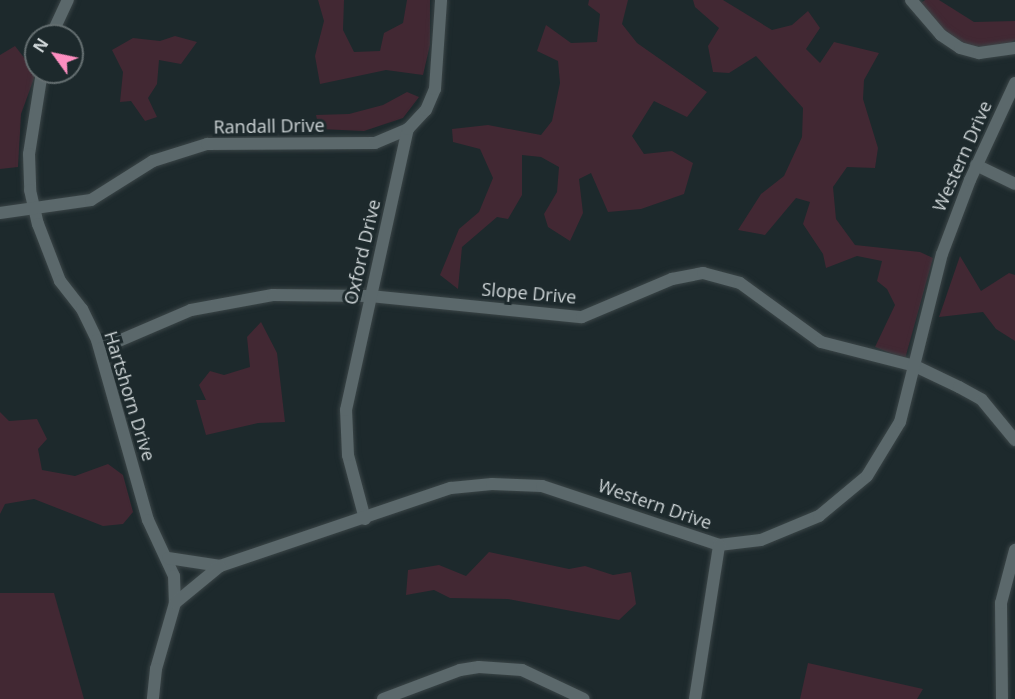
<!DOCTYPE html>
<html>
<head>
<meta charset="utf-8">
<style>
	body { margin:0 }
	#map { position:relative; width:1015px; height:699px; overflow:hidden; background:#1d292c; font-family:"Open Sans",sans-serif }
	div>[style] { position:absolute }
	.green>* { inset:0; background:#422833 }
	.roads { filter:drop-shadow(0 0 2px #3b4547) drop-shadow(0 0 2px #3b4547) }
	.street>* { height:12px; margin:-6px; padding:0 6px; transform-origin:6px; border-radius:6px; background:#5b686b }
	span { translate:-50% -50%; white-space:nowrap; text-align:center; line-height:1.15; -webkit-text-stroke:6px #1d292c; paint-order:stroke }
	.street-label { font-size:18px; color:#ced5d7 }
	.north { position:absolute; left:24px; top:24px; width:60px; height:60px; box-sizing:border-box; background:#1d292c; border:2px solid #646e70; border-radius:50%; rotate:303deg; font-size:16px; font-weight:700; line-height:24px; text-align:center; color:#ced5d7 }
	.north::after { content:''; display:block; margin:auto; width:21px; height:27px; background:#fd8ec0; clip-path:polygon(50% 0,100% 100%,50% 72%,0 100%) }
</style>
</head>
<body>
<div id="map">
	<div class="green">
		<div style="clip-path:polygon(318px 0,344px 0,343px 30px,354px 52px,380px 51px,384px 33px,403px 23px,407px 0,430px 0,430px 45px,423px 75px,386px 70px,320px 84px,315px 56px,324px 21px)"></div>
		<div style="clip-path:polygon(589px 0,628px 0,622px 24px,637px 43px,707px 92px,687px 117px,654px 101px,632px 136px,644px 154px,672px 151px,693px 163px,684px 194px,641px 209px,608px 212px,591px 173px,579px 179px,583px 213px,570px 241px,548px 227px,544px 214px,557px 192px,559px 167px,541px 157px,522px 155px,522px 195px,508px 219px,497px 217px,462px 247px,458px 289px,440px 275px,459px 229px,479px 212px,493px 178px,480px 149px,453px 142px,452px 129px,488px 125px,541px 135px,552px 121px,560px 83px,558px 61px,537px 51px,546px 25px,571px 43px,597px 42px,600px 14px,588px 5px)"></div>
		<div style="clip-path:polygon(693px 0,723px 0,772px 30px,792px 25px,808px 11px,820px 28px,806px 49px,820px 63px,834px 42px,879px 53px,864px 80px,863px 99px,878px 148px,875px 168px,847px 167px,833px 187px,836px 219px,855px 245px,920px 252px,933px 258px,905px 359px,875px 347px,895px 305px,887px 289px,877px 281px,882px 261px,857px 256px,826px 268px,823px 254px,803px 224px,810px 202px,796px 198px,765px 235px,738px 230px,761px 194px,784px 176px,802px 137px,803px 108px,756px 56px,729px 73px,713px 72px,708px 46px,719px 28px,695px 7px)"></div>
		<div style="clip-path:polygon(925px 0,939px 0,974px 22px,1015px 21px,1015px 40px,1001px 47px,968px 46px,944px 33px,921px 3px)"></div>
		<div style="clip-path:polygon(175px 36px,197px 42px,181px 64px,159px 60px,157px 84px,148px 98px,157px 117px,145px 121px,131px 101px,120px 102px,123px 72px,112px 50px,133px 38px,160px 41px)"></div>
		<div style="clip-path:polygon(15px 46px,36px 73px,21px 114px,18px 167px,0 169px,0 55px)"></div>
		<div style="clip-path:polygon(407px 92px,419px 97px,403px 118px,364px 131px,319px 129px,316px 115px,349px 114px,383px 105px)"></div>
		<div style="clip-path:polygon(960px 256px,981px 291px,1009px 273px,1015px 275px,1015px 341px,996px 329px,983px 312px,939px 317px)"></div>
		<div style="clip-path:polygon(261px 322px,277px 353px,285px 422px,258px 423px,206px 435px,196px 400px,206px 400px,199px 385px,210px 371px,224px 375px,250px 367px,247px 337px)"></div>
		<div style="clip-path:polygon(0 412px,9px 421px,37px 419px,47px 439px,38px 449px,42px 470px,75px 476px,108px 464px,123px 475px,133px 512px,123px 524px,103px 526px,34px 499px,5px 504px,0 514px)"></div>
		<div style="clip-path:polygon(489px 552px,569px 569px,585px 566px,613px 575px,631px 572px,636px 604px,619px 620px,508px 599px,450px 598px,434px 590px,406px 595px,408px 570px,439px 565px,466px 576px)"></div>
		<div style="clip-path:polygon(0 593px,54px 593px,84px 699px,0 699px)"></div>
		<div style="clip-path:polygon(808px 663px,923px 689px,917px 699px,800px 699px)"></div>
	</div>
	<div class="roads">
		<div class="street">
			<div style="left:911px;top:0;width:46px;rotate:49.4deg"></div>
			<div style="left:941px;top:35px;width:23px;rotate:34deg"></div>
			<div style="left:960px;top:48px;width:20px;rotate:15deg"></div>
			<div style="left:979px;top:53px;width:36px;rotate:-8deg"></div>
			<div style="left:51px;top:36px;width:40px;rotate:-65deg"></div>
			<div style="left:42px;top:72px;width:83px;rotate:99deg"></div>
			<div style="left:29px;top:154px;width:36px;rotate:88deg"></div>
			<div style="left:30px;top:190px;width:35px;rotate:77deg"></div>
			<div style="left:38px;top:224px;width:61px;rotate:68.9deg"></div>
			<div style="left:60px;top:281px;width:36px;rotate:52deg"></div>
			<div style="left:82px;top:309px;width:34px;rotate:64deg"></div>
			<div style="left:97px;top:340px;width:187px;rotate:74.2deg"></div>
			<div style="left:148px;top:520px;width:62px;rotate:65.1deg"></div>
			<div style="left:174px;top:576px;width:27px;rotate:88deg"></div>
			<div style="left:175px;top:603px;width:69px;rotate:106.1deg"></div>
			<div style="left:156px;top:669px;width:30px;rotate:96deg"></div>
			<div style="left:976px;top:165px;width:43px;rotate:26deg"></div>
			<div style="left:0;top:213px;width:92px;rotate:-8.1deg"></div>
			<div style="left:91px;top:200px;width:73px;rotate:-32.2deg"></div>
			<div style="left:153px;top:161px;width:57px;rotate:-17.5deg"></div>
			<div style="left:207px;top:144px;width:168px;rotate:-0.3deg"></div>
			<div style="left:375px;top:143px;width:36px;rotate:-23deg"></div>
			<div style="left:100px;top:349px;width:99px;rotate:-23.2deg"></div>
			<div style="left:191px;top:310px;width:83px;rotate:-10.4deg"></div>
			<div style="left:273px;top:295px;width:97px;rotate:0.6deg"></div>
			<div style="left:370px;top:296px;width:213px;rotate:5.7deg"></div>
			<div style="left:582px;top:317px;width:98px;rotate:-22.9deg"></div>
			<div style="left:672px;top:279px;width:32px;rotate:-11deg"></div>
			<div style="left:703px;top:273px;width:38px;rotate:15deg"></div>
			<div style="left:740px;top:283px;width:100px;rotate:36.1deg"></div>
			<div style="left:821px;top:342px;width:97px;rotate:14.3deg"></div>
			<div style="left:915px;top:366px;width:49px;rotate:25.5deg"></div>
			<div style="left:959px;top:387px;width:26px;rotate:29deg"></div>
			<div style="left:982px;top:400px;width:52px;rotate:50.5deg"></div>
			<div style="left:365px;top:519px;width:66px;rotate:-104.9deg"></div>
			<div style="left:348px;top:455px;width:45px;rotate:-92.5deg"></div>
			<div style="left:346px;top:410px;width:288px;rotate:-77.6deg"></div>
			<div style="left:408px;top:129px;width:26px;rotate:-47deg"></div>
			<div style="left:426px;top:110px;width:23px;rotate:-67deg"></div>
			<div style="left:435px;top:89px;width:89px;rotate:-86.1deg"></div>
			<div style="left:168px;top:558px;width:53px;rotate:8.7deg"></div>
			<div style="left:220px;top:566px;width:244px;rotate:-18.7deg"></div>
			<div style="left:451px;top:488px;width:41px;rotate:-5.6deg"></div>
			<div style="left:492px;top:484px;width:50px;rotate:2.3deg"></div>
			<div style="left:542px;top:486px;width:187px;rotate:18.4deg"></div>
			<div style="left:719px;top:545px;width:42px;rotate:-6.8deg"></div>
			<div style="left:761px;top:540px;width:63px;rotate:-22.5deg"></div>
			<div style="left:819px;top:516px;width:62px;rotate:-39.8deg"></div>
			<div style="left:867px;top:476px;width:63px;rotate:-58.6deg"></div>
			<div style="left:900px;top:422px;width:173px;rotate:-76deg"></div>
			<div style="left:942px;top:254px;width:79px;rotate:-69.3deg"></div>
			<div style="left:970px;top:180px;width:107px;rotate:-65.1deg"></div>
			<div style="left:175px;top:603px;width:58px;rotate:-39.4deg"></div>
			<div style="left:383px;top:699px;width:82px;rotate:-20.6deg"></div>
			<div style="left:460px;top:670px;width:19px;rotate:-9deg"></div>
			<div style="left:479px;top:667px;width:43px;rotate:4deg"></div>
			<div style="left:522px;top:670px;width:68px;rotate:25.1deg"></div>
			<div style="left:695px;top:699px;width:156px;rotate:-81.1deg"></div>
			<div style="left:1002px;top:699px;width:96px;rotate:-90.6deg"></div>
			<div style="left:1001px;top:603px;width:55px;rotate:-75.2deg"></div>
		</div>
	</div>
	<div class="street-label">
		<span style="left:269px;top:126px;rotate:-1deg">Randall Drive</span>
		<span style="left:962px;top:156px;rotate:-66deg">Western Drive</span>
		<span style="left:362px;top:252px;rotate:-77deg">Oxford Drive</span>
		<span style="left:529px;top:293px;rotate:5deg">Slope Drive</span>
		<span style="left:130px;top:396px;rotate:73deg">Hartshorn Drive</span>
		<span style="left:655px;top:504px;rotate:19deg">Western Drive</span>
	</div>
	<div class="north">N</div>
</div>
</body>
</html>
